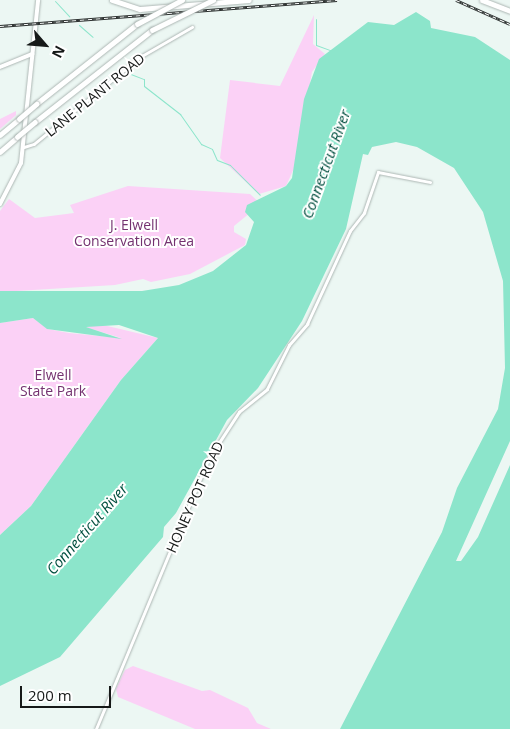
<!DOCTYPE html>
<html>
<head>
<meta charset="utf-8">
<style>
	body { margin:0 }
	#map { position:relative; width:510px; height:729px; overflow:hidden; background:#ecf7f3; font-family:"Open Sans",sans-serif }
	div>[style] { position:absolute }
	.green>* { inset:0; background:#fbd1f6 }
	.water>* { inset:0; background:#8ce5cb }
	.stream>* { height:1px; margin:-0.5px; padding:0 0.5px; transform-origin:0.5px; border-radius:0.5px; background:#8ce5cb }
	.roads { filter:drop-shadow(0 0 1px #adb7b4) drop-shadow(0 0 1px #adb7b4) }
	.street>* { height:2.5px; margin:-1.25px; padding:0 1.25px; transform-origin:1.25px; border-radius:1.25px; background:#fff }
	.secondary>* { height:4px; margin:-2px; padding:0 2px; transform-origin:2px; border-radius:2px; background:#fff }
	.primary>* { height:4px; margin:-2px; padding:0 2px; transform-origin:2px; border-radius:2px; background:#fff }
	.highway>* { height:4.5px; margin:-2.25px; padding:0 2.25px; transform-origin:2.25px; border-radius:2.25px; background:#fff }
	.rail>* { height:3px; margin-top:-1.5px; transform-origin:0; background:repeating-linear-gradient(90deg,#fff 0 4px,#2b2f2e 0 8px); box-sizing:border-box; border-block:1px solid #2b2f2e }
	.bridges { filter:drop-shadow(0 0 1px #adb7b4) drop-shadow(0 0 1px #adb7b4) }
	.highway-bridge>* { height:4.5px; margin:-2.25px; padding:0 2.25px; transform-origin:2.25px; border-radius:2.25px; background:#fff }
	span { translate:-50% -50%; white-space:nowrap; text-align:center; line-height:1.15; -webkit-text-stroke:4px #fff; paint-order:stroke }
	.street-label { font-size:14px; color:#161918 }
	.park-label { font-size:14px; color:#743270 }
	.water-label { font-size:15px; color:#004f3f; font-style:italic }
	.north { position:absolute; left:20px; top:20px; width:50px; height:50px; -webkit-text-stroke:4px #fff; paint-order:stroke; rotate:117deg; font-size:14px; font-weight:700; line-height:20px; text-align:center; color:#161918 }
	.north::after { content:''; display:block; margin:auto; width:18px; height:22px; background:#161918; clip-path:polygon(50% 0,100% 100%,50% 72%,0 100%) }
	.scale { position:absolute; left:20px; top:686px; width:91px; height:22px; box-sizing:border-box; border:2px solid #161918; border-top:0; padding-left:6px; font-size:15px; line-height:18px; white-space:nowrap; color:#161918; -webkit-text-stroke:4px #fff; paint-order:stroke }
</style>
</head>
<body>
<div id="map">
	<div class="green">
		<div style="clip-path:polygon(314px 15px,313px 44px,325px 54px,312px 72px,296px 164px,286px 186px,259px 194px,220px 158px,230px 80px,280px 86px)"></div>
		<div style="clip-path:polygon(16px 111px,16px 115px,0 129px,0 119px)"></div>
		<div style="clip-path:polygon(128px 186px,250px 194px,261px 204px,234px 226px,234px 232px,246px 239px,245px 245px,190px 274px,151px 282px,143px 279px,115px 285px,0 292px,0 211px,9px 199px,35px 218px,74px 213px,70px 205px)"></div>
		<div style="clip-path:polygon(33px 318px,48px 329px,69px 333px,121px 338px,85px 327px,99px 324px,158px 338px,121px 380px,31px 506px,0 535px,0 323px)"></div>
		<div style="clip-path:polygon(133px 666px,202px 691px,210px 690px,248px 708px,257px 723px,271px 729px,195px 729px,118px 697px,116px 689px,125px 670px)"></div>
	</div>
	<div class="water">
		<div style="clip-path:polygon(416px 12px,430px 21px,431px 28px,475px 37px,510px 60px,510px 441px,456px 561px,461px 561px,478px 537px,510px 465px,510px 729px,340px 729px,442px 532px,457px 488px,498px 409px,505px 368px,503px 281px,483px 212px,454px 168px,417px 147px,396px 142px,372px 147px,368px 155px,363px 154px,346px 229px,302px 321px,258px 388px,227px 420px,176px 513px,164px 527px,163px 537px,60px 657px,0 686px,0 535px,31px 506px,121px 380px,158px 338px,119px 325px,86px 327px,122px 339px,47px 329px,33px 318px,0 323px,0 291px,142px 291px,179px 285px,213px 271px,246px 245px,254px 222px,245px 212px,247px 205px,286px 186px,292px 178px,304px 99px,319px 59px,368px 22px,394px 25px)"></div>
	</div>
	<div class="stream">
		<div style="left:55px;top:1px;width:21px;rotate:47deg"></div>
		<div style="left:316px;top:19px;width:26px;rotate:90deg"></div>
		<div style="left:316px;top:45px;width:15px;rotate:20deg"></div>
		<div style="left:79px;top:25px;width:18px;rotate:41deg"></div>
		<div style="left:128px;top:73px;width:17px;rotate:21deg"></div>
		<div style="left:144px;top:79px;width:7px;rotate:90deg"></div>
		<div style="left:144px;top:86px;width:46px;rotate:37.9deg"></div>
		<div style="left:180px;top:114px;width:37px;rotate:55deg"></div>
		<div style="left:201px;top:144px;width:12px;rotate:24deg"></div>
		<div style="left:212px;top:149px;width:12px;rotate:66deg"></div>
		<div style="left:217px;top:160px;width:14px;rotate:21deg"></div>
		<div style="left:230px;top:165px;width:42px;rotate:45deg"></div>
	</div>
	<div class="roads">
		<div class="street">
			<div style="left:24px;top:147px;width:10px;rotate:-17deg"></div>
			<div style="left:34px;top:144px;width:137px;rotate:-39.4deg"></div>
			<div style="left:140px;top:57px;width:60px;rotate:-30deg"></div>
			<div style="left:96px;top:729px;width:294px;rotate:-67.4deg"></div>
			<div style="left:209px;top:458px;width:55px;rotate:-56.9deg"></div>
			<div style="left:239px;top:412px;width:36px;rotate:-39deg"></div>
			<div style="left:267px;top:389px;width:49px;rotate:-63.4deg"></div>
			<div style="left:289px;top:345px;width:28px;rotate:-49deg"></div>
			<div style="left:307px;top:324px;width:102px;rotate:-65.2deg"></div>
			<div style="left:350px;top:231px;width:23px;rotate:-52deg"></div>
			<div style="left:364px;top:213px;width:43px;rotate:-71.1deg"></div>
			<div style="left:378px;top:172px;width:53px;rotate:10.9deg"></div>
		</div>
		<div class="secondary">
			<div style="left:0;top:67px;width:35px;rotate:-22deg"></div>
		</div>
		<div class="primary">
			<div style="left:0;top:204px;width:46px;rotate:-62.9deg"></div>
			<div style="left:21px;top:163px;width:164px;rotate:-84deg"></div>
		</div>
		<div class="highway">
			<div style="left:112px;top:0;width:29px;rotate:18deg"></div>
			<div style="left:140px;top:9px;width:109px;rotate:-4.7deg"></div>
			<div style="left:482px;top:0;width:30px;rotate:21deg"></div>
			<div style="left:36px;top:104px;width:129px;rotate:-38.4deg"></div>
			<div style="left:35px;top:122px;width:149px;rotate:-38.2deg"></div>
			<div style="left:0;top:135px;width:25px;rotate:-40deg"></div>
			<div style="left:0;top:152px;width:23px;rotate:-41deg"></div>
		</div>
	</div>
	<div class="rail">
		<div style="left:456px;top:0;width:59px;rotate:24deg"></div>
		<div style="left:0;top:26px;width:338px;rotate:-4.4deg"></div>
	</div>
	<div class="bridges">
		<div class="highway-bridge">
			<div style="left:137px;top:24px;width:51px;rotate:-28.1deg"></div>
			<div style="left:152px;top:30px;width:68px;rotate:-26.2deg"></div>
			<div style="left:19px;top:119px;width:23px;rotate:-41deg"></div>
			<div style="left:17px;top:137px;width:23px;rotate:-40deg"></div>
		</div>
	</div>
	<div class="street-label">
		<span style="left:95px;top:95px;rotate:-39deg">LANE PLANT ROAD</span>
		<span style="left:195px;top:497px;rotate:-66deg">HONEY POT ROAD</span>
	</div>
	<div class="park-label">
		<span style="left:134px;top:233px">J. Elwell<br>Conservation Area</span>
		<span style="left:53px;top:383px">Elwell<br>State Park</span>
	</div>
	<div class="water-label">
		<span style="left:326px;top:164px;rotate:-70deg">Connecticut River</span>
		<span style="left:87px;top:529px;rotate:-49deg">Connecticut River</span>
	</div>
	<div class="north">N</div>
	<div class="scale">200 m</div>
</div>
</body>
</html>
